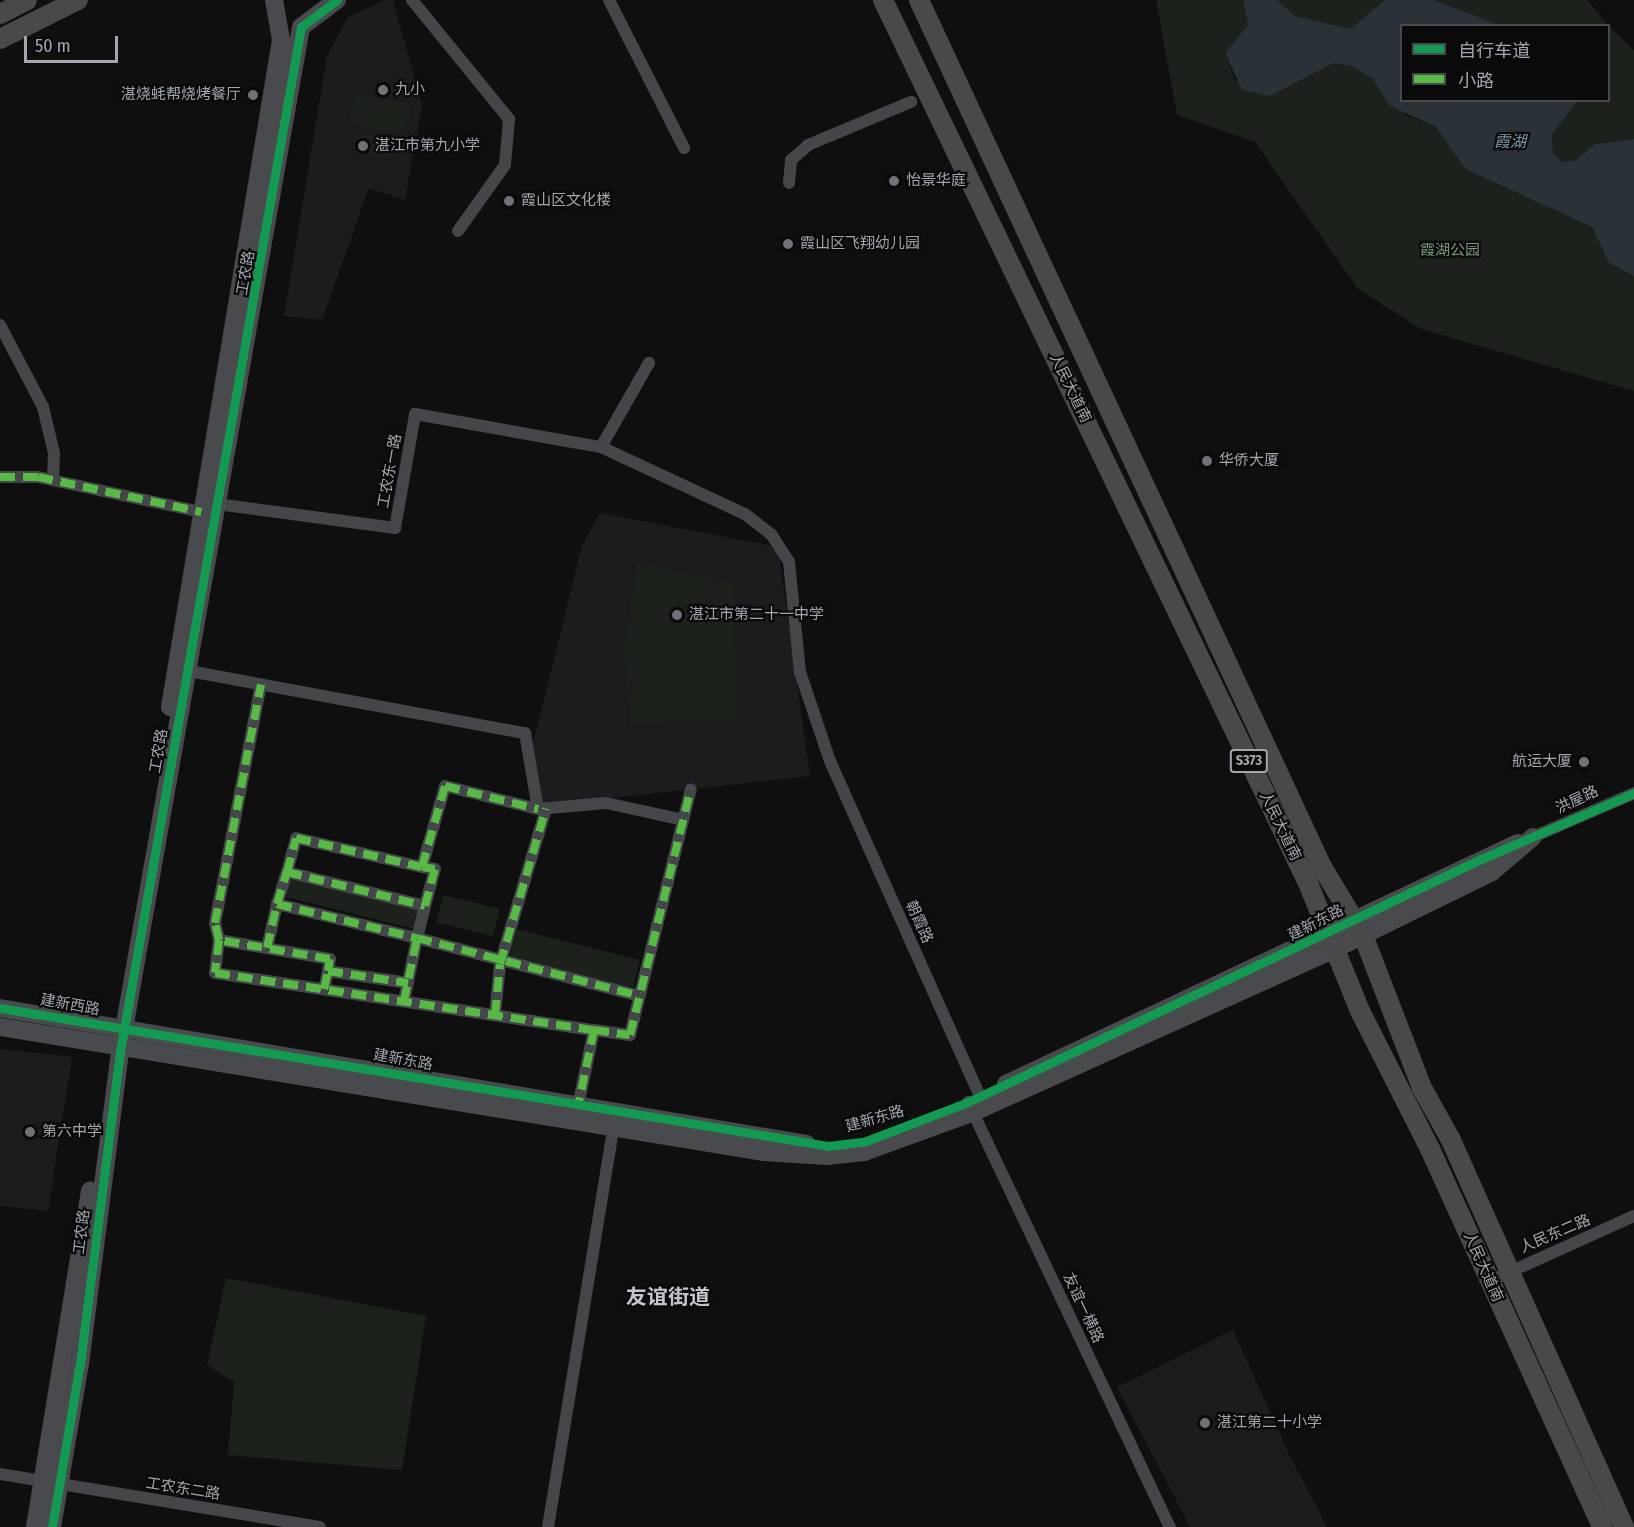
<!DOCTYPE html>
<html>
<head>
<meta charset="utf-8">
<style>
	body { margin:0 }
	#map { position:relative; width:1634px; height:1527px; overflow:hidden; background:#0f0f10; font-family:"Fira Sans Condensed","Noto Sans SC",sans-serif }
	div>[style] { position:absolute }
	.built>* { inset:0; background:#1c1c1e }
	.green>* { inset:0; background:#1c211c }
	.water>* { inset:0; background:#2b3237 }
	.street>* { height:12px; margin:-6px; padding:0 6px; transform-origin:6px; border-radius:6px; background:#454649 }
	.secondary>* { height:18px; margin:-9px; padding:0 9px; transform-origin:9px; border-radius:9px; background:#494a4d }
	.primary>* { height:20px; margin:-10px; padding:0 10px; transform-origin:10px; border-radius:10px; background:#48494b }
	.quiet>* { height:8px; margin-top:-4px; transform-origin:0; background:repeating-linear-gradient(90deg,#58b947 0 15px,transparent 0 23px) }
	.cycleway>* { height:9px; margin:-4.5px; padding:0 4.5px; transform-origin:4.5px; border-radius:4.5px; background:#139951 }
	.dots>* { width:16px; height:16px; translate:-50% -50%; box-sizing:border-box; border:3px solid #0a0a0b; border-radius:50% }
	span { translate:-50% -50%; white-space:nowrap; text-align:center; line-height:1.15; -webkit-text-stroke:4.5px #0a0a0b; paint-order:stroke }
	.shield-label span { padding:2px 4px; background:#0a0a0b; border:2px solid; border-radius:4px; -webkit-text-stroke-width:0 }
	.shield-label { font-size:14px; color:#a2a7af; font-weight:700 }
	.poi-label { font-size:15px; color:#a2a7af }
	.left { translate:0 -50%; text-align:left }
	.right { translate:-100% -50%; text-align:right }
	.park-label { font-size:15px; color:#7b997a }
	.street-label { font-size:15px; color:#a2a7af }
	.water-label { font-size:16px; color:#7c97a8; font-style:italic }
	.district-label { font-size:21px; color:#c2c6cc; font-weight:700 }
	.legend { position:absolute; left:1400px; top:24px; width:210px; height:78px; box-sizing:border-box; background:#0a0a0b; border:2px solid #47494d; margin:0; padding:8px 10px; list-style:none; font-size:18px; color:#a2a7af }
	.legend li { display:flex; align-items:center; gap:12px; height:30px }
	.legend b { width:30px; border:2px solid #47494d }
	.scale { position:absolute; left:24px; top:36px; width:94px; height:27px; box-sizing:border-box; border:3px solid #a2a7af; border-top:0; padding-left:8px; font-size:18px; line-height:21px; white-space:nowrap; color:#a2a7af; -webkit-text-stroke:4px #0a0a0b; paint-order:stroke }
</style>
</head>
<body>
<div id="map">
	<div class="built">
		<div style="clip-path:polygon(384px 0,393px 0,422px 105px,405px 200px,369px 188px,322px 320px,284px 316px,327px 56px,347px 18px)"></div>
		<div style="clip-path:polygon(600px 513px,778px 547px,810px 776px,541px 806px,532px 747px,582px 545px)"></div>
		<div style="clip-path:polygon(0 1049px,72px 1057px,48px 1211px,0 1206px)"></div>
		<div style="clip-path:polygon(1233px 1330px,1291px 1458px,1327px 1527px,1190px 1527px,1117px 1387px)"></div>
	</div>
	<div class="green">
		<div style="clip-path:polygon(1156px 0,1243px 0,1248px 25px,1225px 53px,1235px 80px,1284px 89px,1334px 63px,1351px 66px,1373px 79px,1406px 115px,1436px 127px,1465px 169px,1592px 227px,1609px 263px,1634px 276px,1634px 391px,1421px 329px,1358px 289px,1255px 142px,1177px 115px)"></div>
		<div style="clip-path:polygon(1277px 0,1385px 0,1350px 29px,1295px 16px)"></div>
		<div style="clip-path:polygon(1434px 0,1588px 0,1607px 25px,1499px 25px)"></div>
		<div style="clip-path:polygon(1609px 27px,1634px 50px,1634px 139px,1595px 144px,1576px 160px,1563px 162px,1553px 154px,1552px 134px,1578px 101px,1608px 100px)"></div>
		<div style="clip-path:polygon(355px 94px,412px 104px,405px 135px,349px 123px)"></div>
		<div style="clip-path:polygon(359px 133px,395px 140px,392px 159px,356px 152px)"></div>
		<div style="clip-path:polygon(637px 564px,735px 582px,736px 720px,630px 725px,623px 645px)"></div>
		<div style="clip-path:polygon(288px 875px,420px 908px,414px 929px,282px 896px)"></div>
		<div style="clip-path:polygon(443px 895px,500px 909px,493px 936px,436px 922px)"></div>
		<div style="clip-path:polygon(517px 929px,640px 960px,633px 988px,510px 956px)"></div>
		<div style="clip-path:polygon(226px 1278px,426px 1316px,402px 1470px,228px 1455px,234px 1382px,207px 1365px)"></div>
	</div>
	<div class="water">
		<div style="clip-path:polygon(1243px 0,1277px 0,1295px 16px,1350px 29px,1385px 0,1434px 0,1499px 25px,1402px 26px,1402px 100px,1578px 101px,1552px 134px,1553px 154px,1563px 162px,1576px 160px,1595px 144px,1634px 139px,1634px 276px,1609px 263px,1592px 227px,1465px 169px,1436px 127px,1390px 106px,1373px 79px,1351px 66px,1334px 63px,1270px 96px,1242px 90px,1225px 53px,1248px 25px)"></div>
	</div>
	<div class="street">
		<div style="left:412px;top:0;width:154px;rotate:50.8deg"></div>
		<div style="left:509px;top:119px;width:46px;rotate:95deg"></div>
		<div style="left:505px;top:165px;width:81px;rotate:125.5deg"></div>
		<div style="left:609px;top:0;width:166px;rotate:63.1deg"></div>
		<div style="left:789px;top:183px;width:23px;rotate:-85deg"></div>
		<div style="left:791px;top:160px;width:23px;rotate:-41deg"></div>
		<div style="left:808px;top:145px;width:112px;rotate:-22.7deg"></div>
		<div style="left:0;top:325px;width:93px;rotate:62.3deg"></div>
		<div style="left:43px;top:407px;width:47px;rotate:76.6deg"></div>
		<div style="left:54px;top:453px;width:27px;rotate:92deg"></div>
		<div style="left:601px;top:447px;width:97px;rotate:-60.3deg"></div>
		<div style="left:0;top:477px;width:38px"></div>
		<div style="left:38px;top:477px;width:167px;rotate:12.1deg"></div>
		<div style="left:210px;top:503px;width:187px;rotate:7.7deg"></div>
		<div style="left:395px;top:528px;width:116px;rotate:-80deg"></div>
		<div style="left:415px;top:414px;width:189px;rotate:10.1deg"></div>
		<div style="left:601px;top:447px;width:159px;rotate:25deg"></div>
		<div style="left:745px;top:514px;width:33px;rotate:38deg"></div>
		<div style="left:771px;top:534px;width:33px;rotate:57deg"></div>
		<div style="left:789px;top:562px;width:111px;rotate:84.3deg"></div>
		<div style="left:800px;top:672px;width:94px;rotate:71.4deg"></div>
		<div style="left:830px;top:761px;width:367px;rotate:65.9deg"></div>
		<div style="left:189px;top:671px;width:342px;rotate:10.5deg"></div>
		<div style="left:525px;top:733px;width:77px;rotate:80.3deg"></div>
		<div style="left:538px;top:809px;width:68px;rotate:-5deg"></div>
		<div style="left:606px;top:803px;width:79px;rotate:12.4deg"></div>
		<div style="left:1533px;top:837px;width:110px;rotate:-23.5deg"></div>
		<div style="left:287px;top:872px;width:35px;rotate:-75deg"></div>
		<div style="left:296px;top:838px;width:129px;rotate:13deg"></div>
		<div style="left:277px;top:904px;width:34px;rotate:-73deg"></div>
		<div style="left:287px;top:872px;width:142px;rotate:13.8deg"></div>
		<div style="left:425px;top:906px;width:38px;rotate:-75deg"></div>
		<div style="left:435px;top:869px;width:13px;rotate:-171deg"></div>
		<div style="left:422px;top:867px;width:84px;rotate:-74.1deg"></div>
		<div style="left:445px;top:786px;width:96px;rotate:13.9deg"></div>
		<div style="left:219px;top:940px;width:17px;rotate:-103deg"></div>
		<div style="left:215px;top:923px;width:243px;rotate:-79.1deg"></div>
		<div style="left:267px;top:948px;width:45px;rotate:-77.2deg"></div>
		<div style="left:277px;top:904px;width:144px;rotate:13.7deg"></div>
		<div style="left:417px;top:938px;width:33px;rotate:-76deg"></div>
		<div style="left:328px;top:971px;width:12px;rotate:-81deg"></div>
		<div style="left:330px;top:959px;width:113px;rotate:-170.3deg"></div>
		<div style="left:219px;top:940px;width:33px;rotate:97deg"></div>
		<div style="left:215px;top:973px;width:383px;rotate:8.6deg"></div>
		<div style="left:594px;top:1030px;width:78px;rotate:101.9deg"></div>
		<div style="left:324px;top:989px;width:18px;rotate:-77deg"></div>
		<div style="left:328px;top:971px;width:81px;rotate:8.5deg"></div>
		<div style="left:404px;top:1001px;width:64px;rotate:-78.3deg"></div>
		<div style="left:417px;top:938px;width:230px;rotate:14.6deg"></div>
		<div style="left:495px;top:1015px;width:51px;rotate:-84.4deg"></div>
		<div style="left:500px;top:964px;width:162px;rotate:-73.5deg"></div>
		<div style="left:594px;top:1030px;width:36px;rotate:8deg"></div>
		<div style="left:630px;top:1035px;width:253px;rotate:-76.1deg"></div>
		<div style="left:968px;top:1102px;width:471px;rotate:64.6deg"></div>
		<div style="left:1490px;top:1281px;width:158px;rotate:-24.3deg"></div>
		<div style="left:0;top:1474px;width:324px;rotate:9.4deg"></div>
		<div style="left:548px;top:1527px;width:403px;rotate:-80.7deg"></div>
	</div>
	<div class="secondary">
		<div style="left:170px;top:707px;width:676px;rotate:-80.55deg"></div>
		<div style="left:281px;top:40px;width:41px;rotate:-99.9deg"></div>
		<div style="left:0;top:1008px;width:818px;rotate:9.57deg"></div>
		<div style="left:0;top:1027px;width:773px;rotate:9.3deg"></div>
		<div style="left:763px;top:1152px;width:64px;rotate:3.6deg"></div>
		<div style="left:827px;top:1156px;width:37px;rotate:-6deg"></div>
		<div style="left:864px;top:1152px;width:117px;rotate:-20deg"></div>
		<div style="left:974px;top:1112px;width:394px;rotate:-24.3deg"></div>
		<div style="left:1333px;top:950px;width:177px;rotate:-26.1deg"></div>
		<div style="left:1492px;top:872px;width:54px;rotate:-40.5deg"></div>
		<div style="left:1006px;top:1084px;width:566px;rotate:-25.21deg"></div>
		<div style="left:35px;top:1527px;width:341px;rotate:-80.7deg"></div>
		<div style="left:52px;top:1527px;width:165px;rotate:-80.3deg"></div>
		<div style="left:80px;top:1364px;width:321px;rotate:-82.7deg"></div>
		<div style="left:121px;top:1046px;width:1035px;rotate:-79.98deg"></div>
		<div style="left:301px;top:27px;width:45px;rotate:-36.9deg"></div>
	</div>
	<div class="primary">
		<div style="left:883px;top:0;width:980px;rotate:64.3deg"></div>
		<div style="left:1308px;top:883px;width:138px;rotate:67.9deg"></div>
		<div style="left:1360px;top:1011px;width:155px;rotate:63.1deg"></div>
		<div style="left:1430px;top:1149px;width:415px;rotate:65.5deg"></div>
		<div style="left:919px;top:0;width:956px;rotate:65.07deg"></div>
		<div style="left:1322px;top:867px;width:79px;rotate:58.9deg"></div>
		<div style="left:1363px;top:935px;width:164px;rotate:68.9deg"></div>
		<div style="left:1422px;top:1088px;width:57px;rotate:60.8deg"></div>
		<div style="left:1450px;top:1138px;width:426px;rotate:65.9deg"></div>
		<div style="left:0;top:14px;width:30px;rotate:-27deg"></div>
		<div style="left:0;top:39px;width:87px;rotate:-26.6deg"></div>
	</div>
	<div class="quiet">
		<div style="left:0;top:477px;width:38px"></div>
		<div style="left:38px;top:477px;width:167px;rotate:12.1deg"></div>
		<div style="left:287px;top:872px;width:35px;rotate:-75deg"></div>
		<div style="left:296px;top:838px;width:129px;rotate:13deg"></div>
		<div style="left:277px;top:904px;width:34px;rotate:-73deg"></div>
		<div style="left:287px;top:872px;width:142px;rotate:13.8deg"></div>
		<div style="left:425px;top:906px;width:38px;rotate:-75deg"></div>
		<div style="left:435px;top:869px;width:13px;rotate:-171deg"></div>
		<div style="left:422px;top:867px;width:84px;rotate:-74.1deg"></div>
		<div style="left:445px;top:786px;width:96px;rotate:13.9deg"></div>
		<div style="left:219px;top:940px;width:17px;rotate:-103deg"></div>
		<div style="left:215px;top:923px;width:243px;rotate:-79.1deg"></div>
		<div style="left:267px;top:948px;width:45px;rotate:-77.2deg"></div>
		<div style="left:277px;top:904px;width:144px;rotate:13.7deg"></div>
		<div style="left:328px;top:971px;width:12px;rotate:-81deg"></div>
		<div style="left:330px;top:959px;width:113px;rotate:-170.3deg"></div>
		<div style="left:219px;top:940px;width:33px;rotate:97deg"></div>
		<div style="left:215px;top:973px;width:383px;rotate:8.6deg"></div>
		<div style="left:594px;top:1030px;width:78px;rotate:101.9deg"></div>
		<div style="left:324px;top:989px;width:18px;rotate:-77deg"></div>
		<div style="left:328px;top:971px;width:81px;rotate:8.5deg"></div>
		<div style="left:404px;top:1001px;width:64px;rotate:-78.3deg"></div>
		<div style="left:417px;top:938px;width:230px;rotate:14.6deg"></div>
		<div style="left:495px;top:1015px;width:51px;rotate:-84.4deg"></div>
		<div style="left:500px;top:964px;width:162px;rotate:-73.5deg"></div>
		<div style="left:594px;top:1030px;width:36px;rotate:8deg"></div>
		<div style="left:630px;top:1035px;width:253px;rotate:-76.1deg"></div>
	</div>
	<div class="cycleway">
		<div style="left:0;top:1008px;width:839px;rotate:9.46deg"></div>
		<div style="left:828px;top:1146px;width:38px;rotate:-7deg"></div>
		<div style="left:866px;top:1141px;width:109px;rotate:-20.9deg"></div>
		<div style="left:968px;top:1102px;width:568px;rotate:-25.35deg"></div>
		<div style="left:1481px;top:859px;width:167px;rotate:-23.3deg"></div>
		<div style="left:52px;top:1527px;width:165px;rotate:-80.3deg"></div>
		<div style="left:80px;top:1364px;width:321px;rotate:-82.7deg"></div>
		<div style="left:121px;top:1046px;width:1035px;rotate:-79.98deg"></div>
		<div style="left:301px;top:27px;width:45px;rotate:-36.9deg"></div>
	</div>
	<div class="dots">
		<div style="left:383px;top:90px;background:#6f7277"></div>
		<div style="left:253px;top:95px;background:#6f7277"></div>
		<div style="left:363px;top:146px;background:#6f7277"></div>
		<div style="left:894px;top:181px;background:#6f7277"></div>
		<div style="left:509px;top:201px;background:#6f7277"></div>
		<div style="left:788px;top:244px;background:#6f7277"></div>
		<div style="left:1207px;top:461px;background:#6f7277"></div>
		<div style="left:677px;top:615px;background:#6f7277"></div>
		<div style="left:1584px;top:762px;background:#6f7277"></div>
		<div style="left:30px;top:1132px;background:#6f7277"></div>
		<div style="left:1205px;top:1423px;background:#6f7277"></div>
	</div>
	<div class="shield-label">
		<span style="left:1249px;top:761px">S373</span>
	</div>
	<div class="poi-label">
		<span class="left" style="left:395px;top:90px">九小</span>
		<span class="right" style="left:241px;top:95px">湛烧蚝帮烧烤餐厅</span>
		<span class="left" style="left:375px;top:146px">湛江市第九小学</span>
		<span class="left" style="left:906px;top:181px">怡景华庭</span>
		<span class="left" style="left:521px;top:201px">霞山区文化楼</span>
		<span class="left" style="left:800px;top:244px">霞山区飞翔幼儿园</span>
		<span class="left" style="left:1219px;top:461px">华侨大厦</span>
		<span class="left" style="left:689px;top:615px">湛江市第二十一中学</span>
		<span class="right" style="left:1572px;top:762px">航运大厦</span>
		<span class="left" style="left:42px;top:1132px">第六中学</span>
		<span class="left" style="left:1217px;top:1423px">湛江第二十小学</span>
	</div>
	<div class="park-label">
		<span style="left:1450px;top:251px">霞湖公园</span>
	</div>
	<div class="street-label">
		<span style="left:246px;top:273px;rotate:-80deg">工农路</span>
		<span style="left:1070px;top:388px;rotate:64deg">人民大道南</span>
		<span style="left:390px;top:471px;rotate:-80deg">工农东一路</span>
		<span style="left:159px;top:751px;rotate:-80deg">工农路</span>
		<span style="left:1577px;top:800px;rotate:-25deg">洪屋路</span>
		<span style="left:1280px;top:826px;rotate:64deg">人民大道南</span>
		<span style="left:919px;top:922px;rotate:66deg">朝霞路</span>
		<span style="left:1316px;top:923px;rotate:-27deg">建新东路</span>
		<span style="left:70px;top:1005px;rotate:10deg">建新西路</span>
		<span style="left:403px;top:1060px;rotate:10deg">建新东路</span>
		<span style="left:875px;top:1119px;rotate:-16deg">建新东路</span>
		<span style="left:82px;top:1232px;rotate:-83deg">工农路</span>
		<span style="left:1555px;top:1234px;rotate:-23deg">人民东二路</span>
		<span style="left:1483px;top:1267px;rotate:66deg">人民大道南</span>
		<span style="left:1083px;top:1308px;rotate:65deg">友谊一横路</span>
		<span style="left:183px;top:1489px;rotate:9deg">工农东二路</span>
	</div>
	<div class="water-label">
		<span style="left:1510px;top:142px">霞湖</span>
	</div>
	<div class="district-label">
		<span style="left:668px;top:1297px">友谊街道</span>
	</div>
	<ul class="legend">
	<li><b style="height:8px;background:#139951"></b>自行车道</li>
	<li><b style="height:8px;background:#58b947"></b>小路</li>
	</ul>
	<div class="scale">50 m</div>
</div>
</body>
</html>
